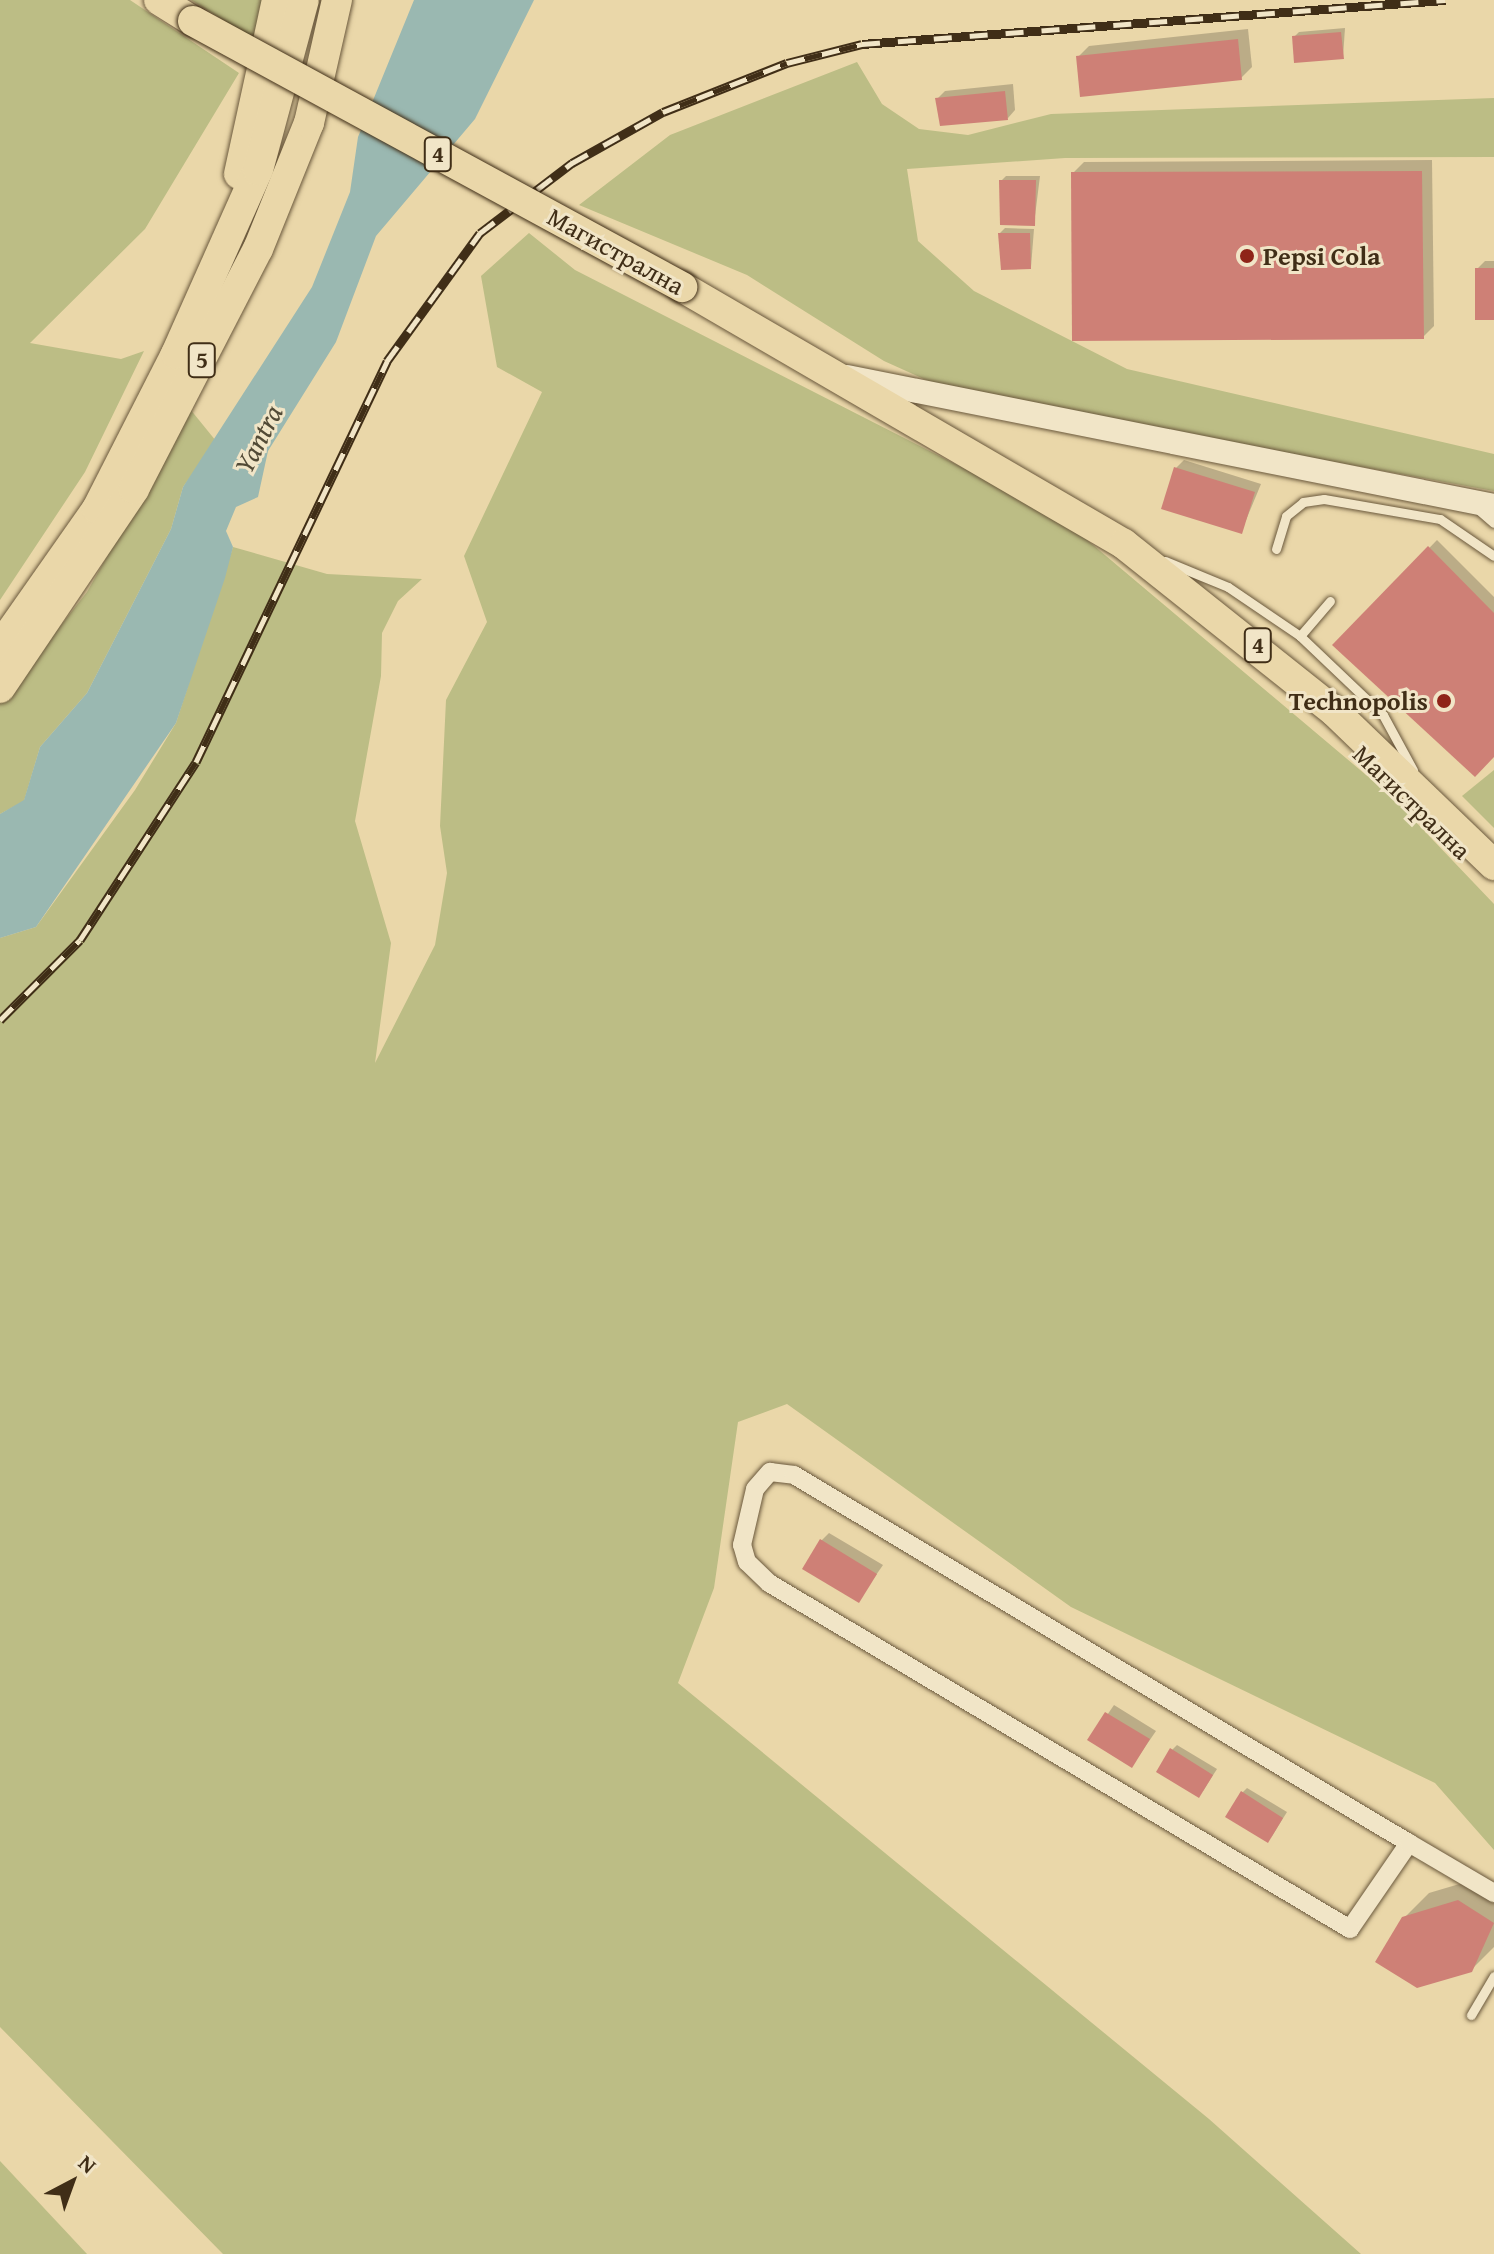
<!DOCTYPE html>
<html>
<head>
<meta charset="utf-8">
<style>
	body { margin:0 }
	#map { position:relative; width:1494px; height:2254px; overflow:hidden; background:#ead7a9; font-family:"Gentium Book Plus",serif }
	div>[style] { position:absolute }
	.green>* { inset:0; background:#bcbd85 }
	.water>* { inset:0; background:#9ab8b1 }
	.shadow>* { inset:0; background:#0003 }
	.building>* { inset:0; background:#ce8076 }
	.roads { filter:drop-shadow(0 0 2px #6a583c) drop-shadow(0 0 2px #6a583c) }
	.service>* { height:9px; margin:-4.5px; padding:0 4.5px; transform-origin:4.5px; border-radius:4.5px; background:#f1e5c7 }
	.minor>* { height:18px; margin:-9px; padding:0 9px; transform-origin:9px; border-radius:9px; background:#f1e5c7 }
	.tertiary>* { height:24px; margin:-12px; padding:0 12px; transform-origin:12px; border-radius:12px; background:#f1e5c7 }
	.primary>* { height:30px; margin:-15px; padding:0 15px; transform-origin:15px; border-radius:15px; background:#ead7a9 }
	.rail>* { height:9px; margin-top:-4.5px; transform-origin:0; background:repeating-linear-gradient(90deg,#f1e5c7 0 18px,#402e17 0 36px); box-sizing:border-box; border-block:2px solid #402e17 }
	.bridges { filter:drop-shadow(0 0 2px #402e17) drop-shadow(0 0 2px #402e17) }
	.primary-bridge>* { height:30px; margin:-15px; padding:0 15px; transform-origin:15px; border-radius:15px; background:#ead7a9 }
	.dots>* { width:22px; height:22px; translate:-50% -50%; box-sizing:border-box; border:4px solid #f1e5c7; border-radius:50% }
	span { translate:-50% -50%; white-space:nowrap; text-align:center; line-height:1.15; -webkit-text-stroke:6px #f1e5c7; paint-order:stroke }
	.shield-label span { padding:2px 6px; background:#f1e5c7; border:2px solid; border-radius:6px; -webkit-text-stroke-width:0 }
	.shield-label { font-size:24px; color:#402e17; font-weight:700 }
	.street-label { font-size:26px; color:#402e17 }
	.poi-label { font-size:26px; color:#402e17; font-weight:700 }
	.left { translate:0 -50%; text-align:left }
	.right { translate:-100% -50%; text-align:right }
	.water-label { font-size:28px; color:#524a36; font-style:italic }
	.north { position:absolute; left:32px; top:2142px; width:80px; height:80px; -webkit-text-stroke:6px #f1e5c7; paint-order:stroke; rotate:41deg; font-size:22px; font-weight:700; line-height:32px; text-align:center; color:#402e17 }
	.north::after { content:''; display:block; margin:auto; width:28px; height:36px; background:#402e17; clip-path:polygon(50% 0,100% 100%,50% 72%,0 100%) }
</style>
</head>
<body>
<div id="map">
	<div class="green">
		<div style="clip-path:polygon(0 0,130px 0,239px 73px,145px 229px,30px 343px,121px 359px,144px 351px,85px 472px,0 600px)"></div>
		<div style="clip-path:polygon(191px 0,263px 0,254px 39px)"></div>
		<div style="clip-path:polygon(857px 62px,882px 104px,919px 129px,968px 135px,1051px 114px,1494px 98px,1494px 157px,1065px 158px,907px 169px,918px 241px,974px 291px,1127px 369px,1494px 454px,1494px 491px,955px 393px,884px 361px,747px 275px,579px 205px,670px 135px)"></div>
		<div style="clip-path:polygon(529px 233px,575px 270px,1061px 518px,1391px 796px,1494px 904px,1494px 1850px,1435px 1783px,1071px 1607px,787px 1404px,738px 1422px,714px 1588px,678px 1683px,1209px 2119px,1361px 2254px,223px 2254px,0 2027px,0 938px,36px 927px,135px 790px,176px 723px,233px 547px,327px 574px,422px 579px,398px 601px,382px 633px,381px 676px,355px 821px,391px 943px,375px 1063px,435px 945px,447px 873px,440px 826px,446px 700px,487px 622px,464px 556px,542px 392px,497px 367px,481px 276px)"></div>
		<div style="clip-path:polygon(190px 409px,216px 441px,183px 487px,171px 529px,87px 693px,40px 747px,24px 801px,0 814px,0 703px,87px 592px)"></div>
		<div style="clip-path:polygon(1494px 770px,1494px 828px,1462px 796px)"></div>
		<div style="clip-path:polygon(0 2161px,87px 2254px,0 2254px)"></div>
	</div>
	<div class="water">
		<div style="clip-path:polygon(414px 0,534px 0,475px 119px,376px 236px,336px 342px,268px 451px,258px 497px,236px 507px,226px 531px,233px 547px,225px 578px,176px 723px,36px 927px,0 938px,0 814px,24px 800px,40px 747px,87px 693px,171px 529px,183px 487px,312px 287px,350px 192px,358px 137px)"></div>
	</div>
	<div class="shadow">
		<div style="clip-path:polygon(1345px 28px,1343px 57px,1294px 37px,1299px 32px)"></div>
		<div style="clip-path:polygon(1248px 29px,1252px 67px,1241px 78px,1078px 57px,1089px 46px)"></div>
		<div style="clip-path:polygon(1013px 84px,1015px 110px,1008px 118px,937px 99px,945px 91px)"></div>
		<div style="clip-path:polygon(1432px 160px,1434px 326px,1423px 337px,1073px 173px,1084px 162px)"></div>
		<div style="clip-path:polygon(1006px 176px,1040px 176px,1034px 224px,1001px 181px)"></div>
		<div style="clip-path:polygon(1005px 228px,1034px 229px,1031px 267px,1000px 233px)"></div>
		<div style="clip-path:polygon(1485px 261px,1494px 261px,1494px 318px,1477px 269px)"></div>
		<div style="clip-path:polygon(1184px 460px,1261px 484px,1241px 532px,1176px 468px)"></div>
		<div style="clip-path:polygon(1437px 540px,1494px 597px,1494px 755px,1335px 645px)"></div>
		<div style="clip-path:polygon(829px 1533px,883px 1565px,858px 1601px,821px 1541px)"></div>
		<div style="clip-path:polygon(1114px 1705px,1156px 1731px,1132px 1766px,1090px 1740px)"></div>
		<div style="clip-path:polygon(1177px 1745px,1217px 1769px,1203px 1791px,1172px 1750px)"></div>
		<div style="clip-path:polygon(1247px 1788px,1287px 1812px,1272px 1836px,1242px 1793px)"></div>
		<div style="clip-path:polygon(1483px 1877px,1494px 1884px,1494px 1947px,1471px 1970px,1404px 1918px,1429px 1893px)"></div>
	</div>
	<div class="building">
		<div style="clip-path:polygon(1341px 32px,1344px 59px,1294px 63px,1292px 36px)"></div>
		<div style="clip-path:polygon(1238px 39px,1242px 80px,1080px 97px,1076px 56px)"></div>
		<div style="clip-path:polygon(1005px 91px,1008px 120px,940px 126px,935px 98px)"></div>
		<div style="clip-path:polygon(1422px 171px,1424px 339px,1072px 341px,1071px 172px)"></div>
		<div style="clip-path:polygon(999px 180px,1036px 180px,1035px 226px,1000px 225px)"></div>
		<div style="clip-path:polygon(998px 233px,1030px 233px,1031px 269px,1001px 270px)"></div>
		<div style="clip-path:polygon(1475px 268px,1494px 268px,1494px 320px,1475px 320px)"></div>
		<div style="clip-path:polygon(1174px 467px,1255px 492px,1242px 534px,1161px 509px)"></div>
		<div style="clip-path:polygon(1428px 546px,1494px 613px,1494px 757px,1475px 777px,1332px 645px)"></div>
		<div style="clip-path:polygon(820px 1539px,877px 1574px,859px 1603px,802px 1569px)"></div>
		<div style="clip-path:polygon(1105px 1712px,1150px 1739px,1132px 1768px,1087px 1740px)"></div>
		<div style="clip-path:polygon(1170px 1748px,1213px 1775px,1199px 1798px,1156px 1772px)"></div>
		<div style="clip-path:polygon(1241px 1791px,1283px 1818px,1268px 1843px,1225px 1817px)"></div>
		<div style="clip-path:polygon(1458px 1900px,1494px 1923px,1472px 1972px,1417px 1988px,1375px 1962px,1402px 1917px)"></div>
	</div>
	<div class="roads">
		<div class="service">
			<div style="left:1480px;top:511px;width:18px;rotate:41deg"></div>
			<div style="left:1276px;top:549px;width:34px;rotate:-73deg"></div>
			<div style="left:1286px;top:516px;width:22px;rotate:-39deg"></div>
			<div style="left:1303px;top:502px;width:21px;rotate:-8deg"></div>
			<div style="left:1324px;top:499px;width:118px;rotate:9.8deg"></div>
			<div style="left:1440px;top:519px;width:65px;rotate:34.4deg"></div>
			<div style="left:1165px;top:561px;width:68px;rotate:22.4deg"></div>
			<div style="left:1228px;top:587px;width:87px;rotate:34.2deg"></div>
			<div style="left:1300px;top:636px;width:115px;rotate:43.6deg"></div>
			<div style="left:1383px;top:715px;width:63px;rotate:61.4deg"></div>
			<div style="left:1300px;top:636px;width:46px;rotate:-49.4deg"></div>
			<div style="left:1471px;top:2015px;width:45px;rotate:-59.5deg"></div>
		</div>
		<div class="minor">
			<div style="left:1409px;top:1843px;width:104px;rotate:124.5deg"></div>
			<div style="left:1350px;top:1929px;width:676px;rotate:-149.23deg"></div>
			<div style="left:769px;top:1583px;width:30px;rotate:-136deg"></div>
			<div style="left:747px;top:1562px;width:18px;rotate:-106deg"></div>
			<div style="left:742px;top:1545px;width:57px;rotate:-76.9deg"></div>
			<div style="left:755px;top:1489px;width:23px;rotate:-49deg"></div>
			<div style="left:770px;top:1472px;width:24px;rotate:7deg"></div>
			<div style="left:794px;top:1475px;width:717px;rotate:30.9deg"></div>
			<div style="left:1409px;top:1843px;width:99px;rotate:30.5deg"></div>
		</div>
		<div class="tertiary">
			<div style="left:847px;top:377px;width:660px;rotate:11.28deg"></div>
		</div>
		<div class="primary">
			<div style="left:159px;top:0;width:40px;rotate:32deg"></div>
			<div style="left:239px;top:174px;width:178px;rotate:-77.7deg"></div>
			<div style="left:682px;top:287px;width:511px;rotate:30.18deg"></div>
			<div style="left:1124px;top:544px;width:270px;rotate:38.5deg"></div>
			<div style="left:1335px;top:712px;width:221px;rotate:43.9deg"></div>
			<div style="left:0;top:647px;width:169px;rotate:-54.9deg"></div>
			<div style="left:97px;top:509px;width:174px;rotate:-63deg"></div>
			<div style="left:176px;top:354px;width:201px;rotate:-66deg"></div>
			<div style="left:258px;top:170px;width:176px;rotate:-74.9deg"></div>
			<div style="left:0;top:688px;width:240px;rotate:-56deg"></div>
			<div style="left:134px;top:489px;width:270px;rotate:-62.7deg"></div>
			<div style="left:258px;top:249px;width:136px;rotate:-68deg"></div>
			<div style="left:309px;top:123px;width:126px;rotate:-77.2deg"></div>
		</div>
	</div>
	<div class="rail">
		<div style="left:0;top:1020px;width:113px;rotate:-45deg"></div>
		<div style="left:80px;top:940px;width:212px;rotate:-56.9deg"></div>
		<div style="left:196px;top:762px;width:444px;rotate:-64.5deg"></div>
		<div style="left:387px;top:361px;width:158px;rotate:-54deg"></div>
		<div style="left:480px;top:233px;width:116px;rotate:-37.3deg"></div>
		<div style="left:572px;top:163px;width:104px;rotate:-29.3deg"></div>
		<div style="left:663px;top:112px;width:133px;rotate:-21.6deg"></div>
		<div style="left:787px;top:63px;width:77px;rotate:-14.2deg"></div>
		<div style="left:862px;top:44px;width:585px;rotate:-4.32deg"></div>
	</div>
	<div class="bridges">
		<div class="primary-bridge">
			<div style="left:193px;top:21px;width:557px;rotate:28.54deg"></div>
		</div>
	</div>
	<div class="dots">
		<div style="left:1247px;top:256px;background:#8f2418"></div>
		<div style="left:1444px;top:701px;background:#8f2418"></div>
	</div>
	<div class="shield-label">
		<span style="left:438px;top:154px">4</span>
		<span style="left:202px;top:360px">5</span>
		<span style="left:1258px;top:645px">4</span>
	</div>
	<div class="street-label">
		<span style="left:616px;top:251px;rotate:29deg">Магистрална</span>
		<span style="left:1412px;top:802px;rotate:44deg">Магистрална</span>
	</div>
	<div class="poi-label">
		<span class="left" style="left:1263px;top:256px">Pepsi Cola</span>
		<span class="right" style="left:1428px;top:701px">Technopolis</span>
	</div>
	<div class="water-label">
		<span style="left:258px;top:439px;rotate:-63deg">Yantra</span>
	</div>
	<div class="north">N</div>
</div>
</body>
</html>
